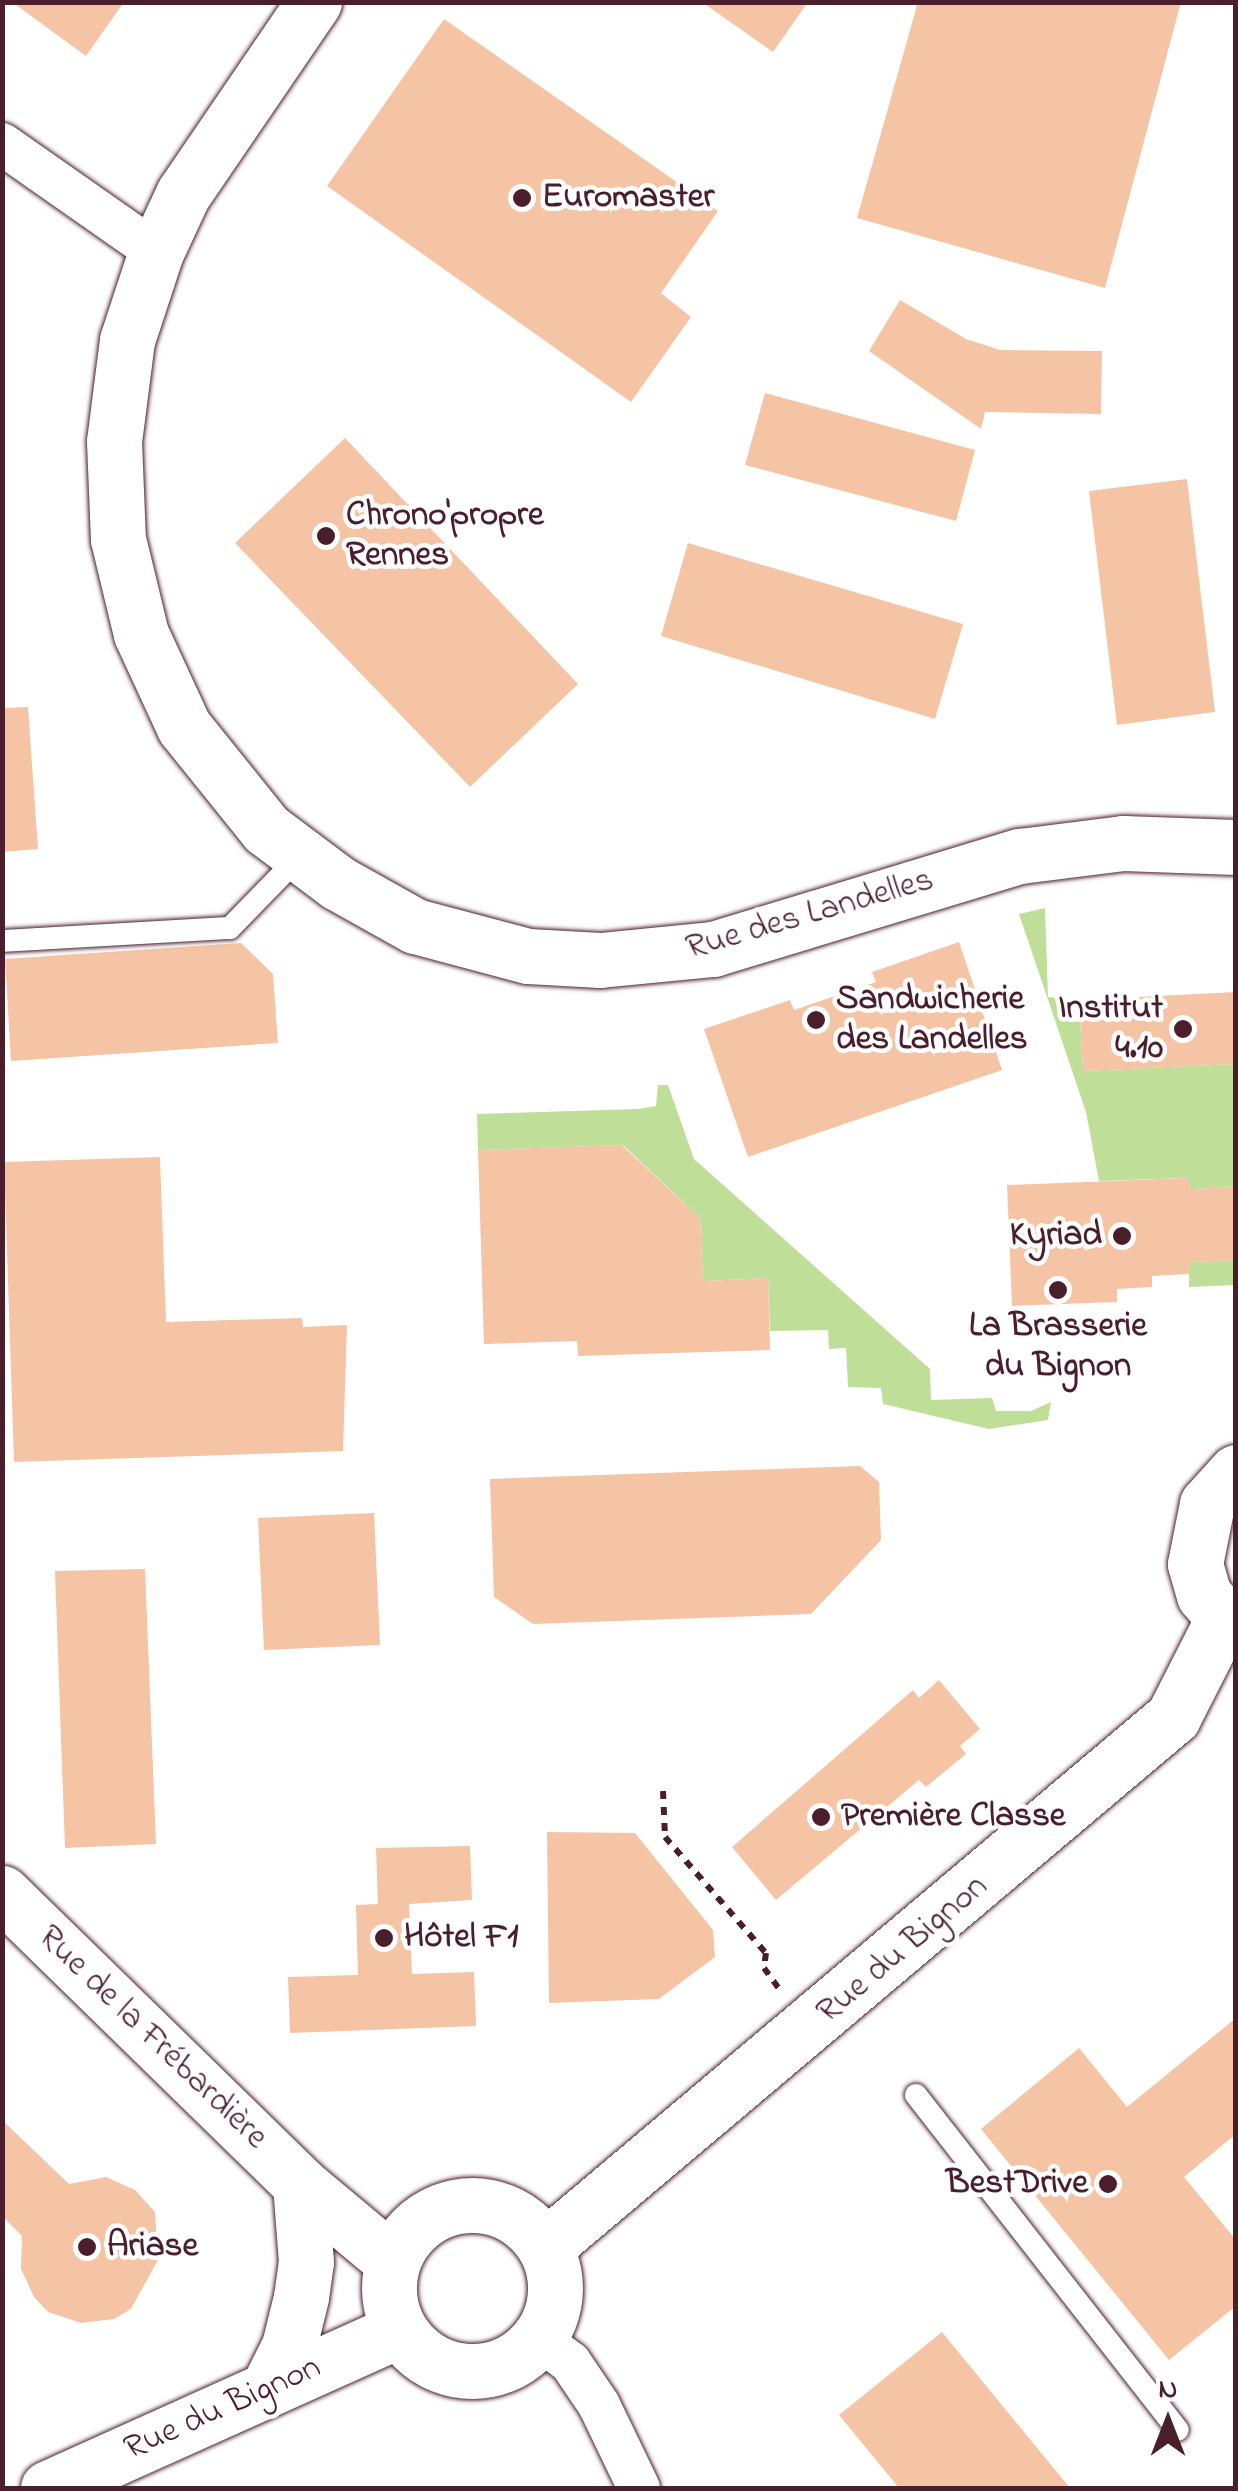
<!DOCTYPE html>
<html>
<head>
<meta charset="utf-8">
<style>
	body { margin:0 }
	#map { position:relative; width:1238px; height:2491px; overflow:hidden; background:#fff; font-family:"Indie Flower",sans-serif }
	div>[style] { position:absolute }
	.green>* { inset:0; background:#bfdf98 }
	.building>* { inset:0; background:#f4c4a4 }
	.path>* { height:6px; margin-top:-3px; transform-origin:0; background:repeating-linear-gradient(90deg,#4a1f2b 0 8px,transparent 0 16px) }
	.roads { filter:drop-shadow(0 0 2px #4a1f2b) drop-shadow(0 0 2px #4a1f2b) }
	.service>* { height:22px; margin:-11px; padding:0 11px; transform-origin:11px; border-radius:11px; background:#fff }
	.minor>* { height:42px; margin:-21px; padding:0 21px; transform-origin:21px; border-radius:21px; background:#fff }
	.tertiary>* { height:55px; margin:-27.5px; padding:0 27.5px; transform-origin:27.5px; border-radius:27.5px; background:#fff }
	.tertiary>.ring { margin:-27.5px; padding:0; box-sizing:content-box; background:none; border:55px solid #fff; border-radius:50% }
	.dots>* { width:28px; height:28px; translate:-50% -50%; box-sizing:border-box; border:5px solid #fff; border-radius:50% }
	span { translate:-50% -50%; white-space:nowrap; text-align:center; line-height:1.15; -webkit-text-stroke:9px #fff; paint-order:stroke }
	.poi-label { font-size:35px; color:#4a1f2b; font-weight:700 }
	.left { translate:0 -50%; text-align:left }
	.right { translate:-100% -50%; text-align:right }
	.street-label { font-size:35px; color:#4a1f2b }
	.frame { position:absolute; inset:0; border:5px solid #4a1f2b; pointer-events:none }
	.north { position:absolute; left:1118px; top:2371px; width:100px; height:100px; -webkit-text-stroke:8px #fff; paint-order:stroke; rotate:0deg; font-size:28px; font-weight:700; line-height:40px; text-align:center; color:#4a1f2b }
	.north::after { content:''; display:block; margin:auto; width:35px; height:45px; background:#4a1f2b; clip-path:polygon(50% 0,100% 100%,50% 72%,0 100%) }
</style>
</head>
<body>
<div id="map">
	<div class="green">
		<div style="clip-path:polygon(1045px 908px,1048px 997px,1079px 1000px,1083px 1071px,1235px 1064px,1235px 1187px,1191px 1189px,1186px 1178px,1099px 1181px,1086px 1112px,1019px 914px)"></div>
		<div style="clip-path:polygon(658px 1085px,668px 1085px,694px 1159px,930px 1369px,931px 1400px,992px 1398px,996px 1411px,1031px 1411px,1051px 1402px,1048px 1420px,989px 1429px,883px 1404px,881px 1388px,848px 1387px,846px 1348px,829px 1349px,828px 1330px,770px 1331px,768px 1278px,703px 1281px,700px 1218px,623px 1145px,478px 1150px,477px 1114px,638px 1109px,656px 1106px)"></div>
		<div style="clip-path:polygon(1235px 1260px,1235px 1285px,1189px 1287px,1189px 1262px)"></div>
	</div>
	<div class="building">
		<div style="clip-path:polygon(12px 2px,124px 2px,86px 56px)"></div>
		<div style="clip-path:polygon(702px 2px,808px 2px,773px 52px)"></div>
		<div style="clip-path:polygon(918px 2px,1181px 2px,1105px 288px,857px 218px)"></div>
		<div style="clip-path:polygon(444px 19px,718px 211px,661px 293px,691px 317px,631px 402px,327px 186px)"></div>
		<div style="clip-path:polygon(900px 300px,966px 339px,1000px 350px,1102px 351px,1101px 414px,985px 412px,981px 429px,869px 351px)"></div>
		<div style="clip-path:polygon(765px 393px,975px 450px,956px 521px,745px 465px)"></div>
		<div style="clip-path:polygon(345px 438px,578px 684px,470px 787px,235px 543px)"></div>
		<div style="clip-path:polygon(1187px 479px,1215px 712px,1117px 725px,1089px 491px)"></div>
		<div style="clip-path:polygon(688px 543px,963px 624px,935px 719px,661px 636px)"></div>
		<div style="clip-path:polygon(28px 707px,38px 849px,2px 852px,2px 708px)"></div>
		<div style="clip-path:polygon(959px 942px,1002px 1070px,748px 1157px,704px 1029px,790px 1000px,794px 1010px,876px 982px,872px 972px)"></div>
		<div style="clip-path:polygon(241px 943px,273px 974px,278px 1043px,11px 1061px,5px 959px)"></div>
		<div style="clip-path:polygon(1236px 992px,1236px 1064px,1083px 1071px,1079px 1000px)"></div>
		<div style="clip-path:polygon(622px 1145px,700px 1218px,703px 1281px,768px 1278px,770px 1350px,578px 1356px,577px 1341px,484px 1344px,478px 1150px)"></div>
		<div style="clip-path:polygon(160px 1157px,166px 1322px,302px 1318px,303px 1327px,347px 1325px,343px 1451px,14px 1462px,4px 1162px)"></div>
		<div style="clip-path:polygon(1186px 1178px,1191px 1189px,1236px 1187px,1236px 1260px,1189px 1262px,1190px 1274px,1152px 1276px,1152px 1287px,1117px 1289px,1117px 1302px,1012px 1306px,1007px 1185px)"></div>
		<div style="clip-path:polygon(860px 1466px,879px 1482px,881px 1540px,811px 1614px,533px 1624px,494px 1597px,490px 1479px)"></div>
		<div style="clip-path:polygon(374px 1513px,380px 1645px,264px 1650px,258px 1518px)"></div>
		<div style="clip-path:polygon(145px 1569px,156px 1844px,65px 1848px,55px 1571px)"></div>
		<div style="clip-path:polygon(939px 1680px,980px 1729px,960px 1746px,966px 1754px,926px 1787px,919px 1780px,776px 1900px,732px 1847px,913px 1690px,919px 1698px)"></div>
		<div style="clip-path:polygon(547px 1832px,635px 1833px,713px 1930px,715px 1957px,659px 1999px,549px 2003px)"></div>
		<div style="clip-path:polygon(470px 1846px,472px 1900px,409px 1904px,412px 1974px,474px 1972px,476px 2026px,290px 2033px,288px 1977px,358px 1975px,356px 1905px,378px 1904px,376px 1848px)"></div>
		<div style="clip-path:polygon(1236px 2018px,1236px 2134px,1184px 2177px,1236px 2240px,1236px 2306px,1169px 2360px,981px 2129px,1079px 2048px,1127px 2107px)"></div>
		<div style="clip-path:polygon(2px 2120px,69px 2184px,106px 2177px,135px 2190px,155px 2212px,158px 2260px,131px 2309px,114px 2319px,81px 2323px,48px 2312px,34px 2297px,21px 2269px,22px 2236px,2px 2216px)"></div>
		<div style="clip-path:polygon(942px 2332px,1070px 2488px,899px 2488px,839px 2415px)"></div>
	</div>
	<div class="path">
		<div style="left:663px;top:1791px;width:46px;rotate:87.5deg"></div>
		<div style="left:665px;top:1837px;width:154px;rotate:49deg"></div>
		<div style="left:766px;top:1953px;width:15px;rotate:98deg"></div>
		<div style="left:764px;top:1968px;width:29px;rotate:54deg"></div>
	</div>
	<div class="roads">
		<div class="service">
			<div style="left:2px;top:941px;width:228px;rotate:-3.3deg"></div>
			<div style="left:230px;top:928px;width:100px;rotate:-45.8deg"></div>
			<div style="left:916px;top:2095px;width:425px;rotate:52deg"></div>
		</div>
		<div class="minor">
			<div style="left:2px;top:144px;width:188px;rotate:35deg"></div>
			<div style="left:539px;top:2339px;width:39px;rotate:37deg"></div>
			<div style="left:570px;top:2362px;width:52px;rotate:56deg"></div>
			<div style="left:599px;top:2405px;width:92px;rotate:64.3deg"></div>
		</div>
		<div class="tertiary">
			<div style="left:314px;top:2px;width:232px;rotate:124.3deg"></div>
			<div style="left:183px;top:194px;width:64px;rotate:115deg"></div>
			<div style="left:156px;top:252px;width:93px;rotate:108.2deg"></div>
			<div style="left:127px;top:340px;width:102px;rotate:97.3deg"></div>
			<div style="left:114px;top:441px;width:98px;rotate:87.7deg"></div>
			<div style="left:118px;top:539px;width:98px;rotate:76.4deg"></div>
			<div style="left:141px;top:634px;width:102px;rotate:65.2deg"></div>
			<div style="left:184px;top:727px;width:131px;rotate:51.2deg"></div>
			<div style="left:266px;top:829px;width:90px;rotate:36.9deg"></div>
			<div style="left:338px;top:883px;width:88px;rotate:29.2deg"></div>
			<div style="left:415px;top:926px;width:117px;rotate:14.9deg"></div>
			<div style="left:528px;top:956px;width:72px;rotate:3.2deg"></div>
			<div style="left:600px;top:960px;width:114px;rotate:-5.6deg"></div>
			<div style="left:713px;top:949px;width:321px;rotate:-16.9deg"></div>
			<div style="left:1020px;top:856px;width:104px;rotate:-7.2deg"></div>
			<div style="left:1123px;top:843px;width:113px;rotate:2deg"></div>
			<div style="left:1236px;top:1472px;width:43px;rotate:132.2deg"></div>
			<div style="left:1207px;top:1504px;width:61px;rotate:101.3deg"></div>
			<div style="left:1195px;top:1564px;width:32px;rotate:74deg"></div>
			<div style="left:1204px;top:1595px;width:49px;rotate:49.1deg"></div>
			<div style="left:2px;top:1893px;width:417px;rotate:44.3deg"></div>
			<div style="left:300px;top:2184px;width:120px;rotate:39.9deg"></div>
			<div class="ring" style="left:389px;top:2205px;width:111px;height:111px"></div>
			<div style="left:545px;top:2247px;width:822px;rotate:-40.16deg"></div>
			<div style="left:1173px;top:1717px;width:108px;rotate:-63deg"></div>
			<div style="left:269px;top:2386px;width:45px;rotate:-63.4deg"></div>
			<div style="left:289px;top:2346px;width:50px;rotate:-76.2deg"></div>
			<div style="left:301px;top:2297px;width:35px;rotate:-82deg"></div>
			<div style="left:306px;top:2262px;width:78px;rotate:-94.4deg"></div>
			<div style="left:48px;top:2488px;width:385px;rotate:-24.2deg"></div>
		</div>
	</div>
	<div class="dots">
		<div style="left:522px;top:198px;background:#4a1f2b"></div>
		<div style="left:326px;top:536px;background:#4a1f2b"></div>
		<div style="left:816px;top:1020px;background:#4a1f2b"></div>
		<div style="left:1183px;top:1029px;background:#4a1f2b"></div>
		<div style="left:1122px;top:1236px;background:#4a1f2b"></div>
		<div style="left:1058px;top:1290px;background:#4a1f2b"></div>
		<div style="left:821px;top:1817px;background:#4a1f2b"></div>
		<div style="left:384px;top:1938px;background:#4a1f2b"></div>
		<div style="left:1108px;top:2184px;background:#4a1f2b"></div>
		<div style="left:87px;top:2247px;background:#4a1f2b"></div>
	</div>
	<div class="poi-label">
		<span class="left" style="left:542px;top:198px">Euromaster</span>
		<span class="left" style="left:346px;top:536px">Chrono'propre<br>Rennes</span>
		<span class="left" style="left:836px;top:1020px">Sandwicherie<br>des Landelles</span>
		<span class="right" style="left:1163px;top:1029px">Institut<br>4.10</span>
		<span class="right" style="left:1102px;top:1236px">Kyriad</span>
		<span style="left:1058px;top:1347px">La Brasserie<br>du Bignon</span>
		<span class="left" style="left:841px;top:1817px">Première Classe</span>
		<span class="left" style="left:404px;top:1938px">Hôtel F1</span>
		<span class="right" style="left:1088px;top:2184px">BestDrive</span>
		<span class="left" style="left:107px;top:2247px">Ariase</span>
	</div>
	<div class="street-label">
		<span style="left:810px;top:915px;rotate:-16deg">Rue des Landelles</span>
		<span style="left:903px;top:1950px;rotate:-40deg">Rue du Bignon</span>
		<span style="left:152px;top:2038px;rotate:44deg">Rue de la Frébardière</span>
		<span style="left:223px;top:2409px;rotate:-24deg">Rue du Bignon</span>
	</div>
	<div class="frame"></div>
	<div class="north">N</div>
</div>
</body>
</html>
